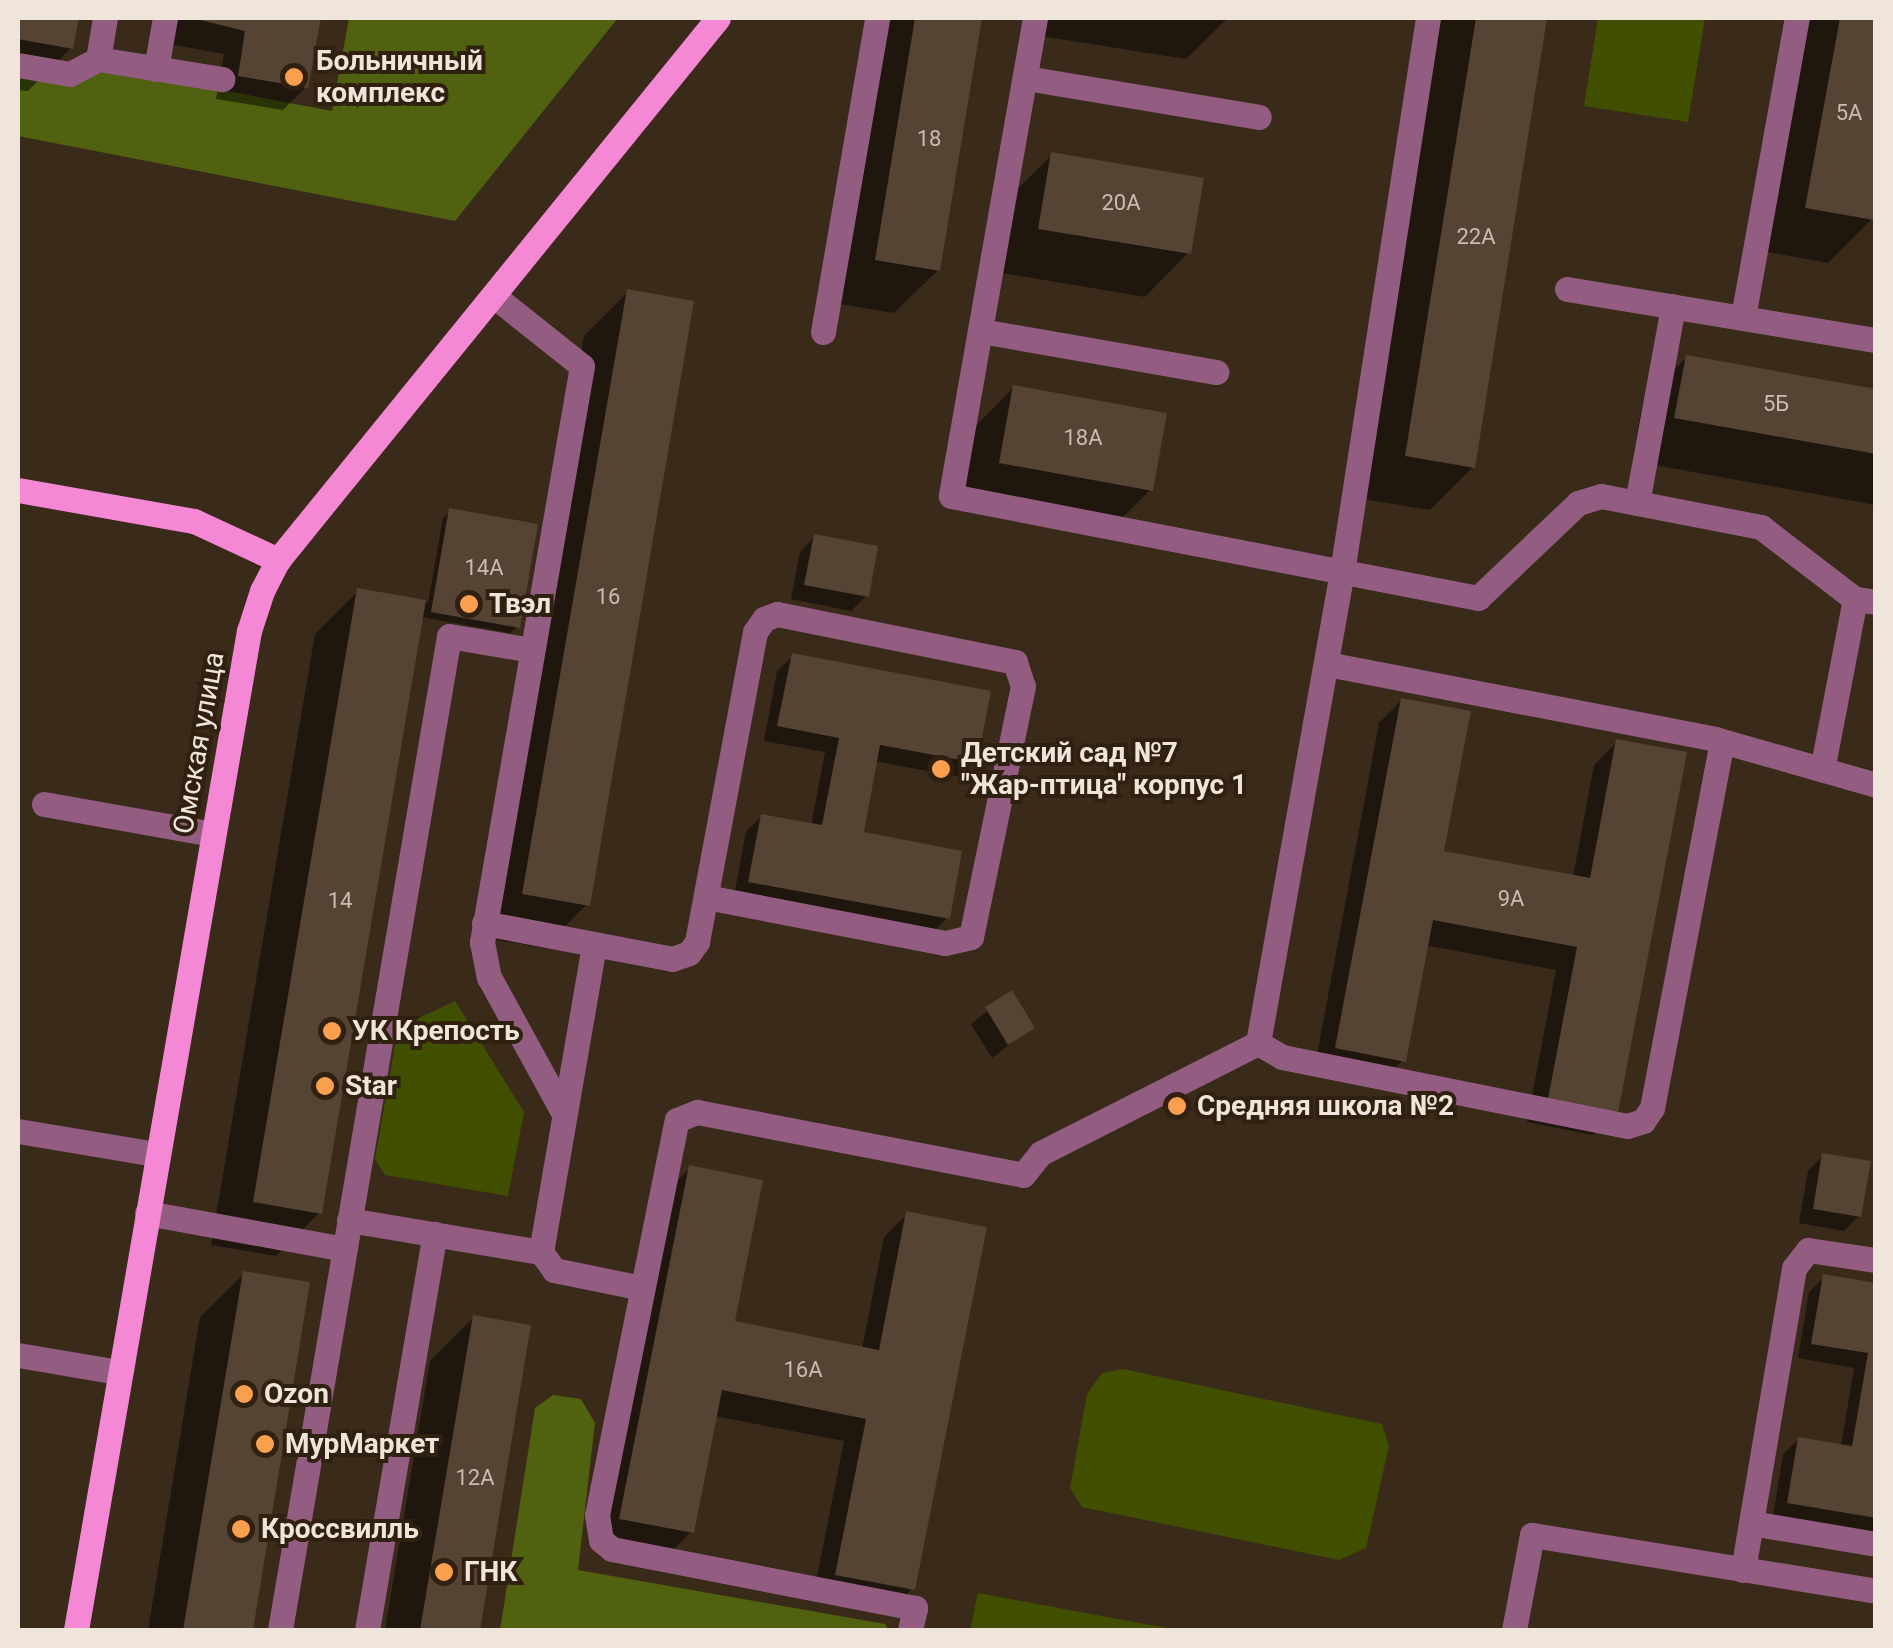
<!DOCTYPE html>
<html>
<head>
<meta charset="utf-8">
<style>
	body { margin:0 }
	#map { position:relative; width:1893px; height:1648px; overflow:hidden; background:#3a2a1a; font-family:Roboto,sans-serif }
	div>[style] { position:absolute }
	.green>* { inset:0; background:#414f00 }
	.forest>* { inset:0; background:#50610f }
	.shadow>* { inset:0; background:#0007 }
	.building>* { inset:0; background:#554333 }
	.minor>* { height:25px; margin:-12.5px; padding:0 12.5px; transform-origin:12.5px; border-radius:12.5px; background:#925d81 }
	.major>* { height:25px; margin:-12.5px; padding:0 12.5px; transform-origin:12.5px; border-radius:12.5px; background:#f588d5 }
	.dots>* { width:28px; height:28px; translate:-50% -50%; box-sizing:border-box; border:5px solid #302010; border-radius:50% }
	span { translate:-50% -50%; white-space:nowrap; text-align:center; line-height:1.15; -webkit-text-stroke:8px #302010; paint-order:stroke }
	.number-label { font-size:22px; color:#c9bcb1 }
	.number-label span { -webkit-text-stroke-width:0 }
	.poi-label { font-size:28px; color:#f0e5db; font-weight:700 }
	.left { translate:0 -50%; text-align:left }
	.street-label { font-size:28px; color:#f0e5db }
	.frame { position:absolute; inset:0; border:20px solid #f0e5db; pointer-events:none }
</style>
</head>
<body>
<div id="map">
	<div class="green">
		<div style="clip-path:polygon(1598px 18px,1705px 18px,1688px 122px,1584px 106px)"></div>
		<div style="clip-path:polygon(455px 1001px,524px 1112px,508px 1196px,385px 1175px,375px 1159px,398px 1028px)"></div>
		<div style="clip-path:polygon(1123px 1369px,1382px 1424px,1389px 1446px,1366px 1548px,1339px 1560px,1082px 1507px,1070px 1488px,1087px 1394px,1102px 1373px)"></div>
		<div style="clip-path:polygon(978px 1593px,1177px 1630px,970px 1630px)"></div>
	</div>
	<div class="forest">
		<div style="clip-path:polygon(349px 18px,618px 18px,455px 221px,18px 136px,18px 71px,100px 67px,332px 111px)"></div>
		<div style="clip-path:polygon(553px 1395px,581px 1399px,595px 1423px,578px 1570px,885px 1624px,888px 1630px,500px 1630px,535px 1408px)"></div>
	</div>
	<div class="shadow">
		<div style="clip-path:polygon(18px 18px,76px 18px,71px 48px,28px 91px,18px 90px)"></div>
		<div style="clip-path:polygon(174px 18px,318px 18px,306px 87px,283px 110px,216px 99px,224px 54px,169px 44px)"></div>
		<div style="clip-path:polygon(880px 18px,980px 18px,938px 270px,894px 313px,833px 303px)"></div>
		<div style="clip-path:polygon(1037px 18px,1228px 18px,1186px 59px,1034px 35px)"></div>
		<div style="clip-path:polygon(1441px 18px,1545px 18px,1473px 467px,1430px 510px,1363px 499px)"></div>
		<div style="clip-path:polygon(1805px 18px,1876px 18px,1872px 219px,1828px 263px,1763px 251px)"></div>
		<div style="clip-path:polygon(1052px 155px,1188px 253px,1145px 297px,996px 272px,1008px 198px)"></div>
		<div style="clip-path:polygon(628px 292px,587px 904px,544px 948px,480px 937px,584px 336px)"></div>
		<div style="clip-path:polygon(1686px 358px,1876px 391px,1876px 505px,1632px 461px,1643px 401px)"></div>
		<div style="clip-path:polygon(1014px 387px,1151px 489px,1107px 533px,957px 506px,971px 431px)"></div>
		<div style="clip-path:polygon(450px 511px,517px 627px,510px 633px,421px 617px,320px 1212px,276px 1256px,211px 1245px,315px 634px,358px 591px,428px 603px,443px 518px)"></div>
		<div style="clip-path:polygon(815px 536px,866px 596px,851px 611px,791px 599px,800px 552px)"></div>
		<div style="clip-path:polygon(793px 656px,975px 762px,960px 777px,874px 761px,861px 834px,947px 918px,932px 933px,734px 896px,746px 831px,762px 816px,811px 826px,825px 752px,764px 741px,777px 671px)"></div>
		<div style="clip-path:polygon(1402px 700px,1442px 853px,1573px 877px,1594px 765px,1617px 742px,1616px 1112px,1593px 1135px,1527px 1122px,1556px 970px,1425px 945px,1403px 1060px,1380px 1083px,1314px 1071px,1379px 723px)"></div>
		<div style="clip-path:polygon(1011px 993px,1032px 1027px,992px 1058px,971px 1024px)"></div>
		<div style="clip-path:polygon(1823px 1156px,1859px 1216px,1844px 1231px,1799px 1223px,1808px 1171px)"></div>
		<div style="clip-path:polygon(690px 1168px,732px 1323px,862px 1349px,884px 1237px,907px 1214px,912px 1589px,889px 1612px,813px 1597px,844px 1441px,714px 1416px,691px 1532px,668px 1555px,598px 1541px,667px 1191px)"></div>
		<div style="clip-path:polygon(244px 1274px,307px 1284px,250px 1630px,148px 1630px,200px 1317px)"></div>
		<div style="clip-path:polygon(1824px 1277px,1876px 1285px,1876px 1535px,1773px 1517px,1783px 1454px,1799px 1439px,1841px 1446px,1854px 1368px,1798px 1358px,1809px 1292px)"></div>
		<div style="clip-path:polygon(473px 1318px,528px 1327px,477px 1630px,385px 1630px,430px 1361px)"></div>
	</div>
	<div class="building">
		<div style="clip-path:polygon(18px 18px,79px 18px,73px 49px,18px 39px)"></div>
		<div style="clip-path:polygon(192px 18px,321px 18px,308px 88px,238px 76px,245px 31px)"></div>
		<div style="clip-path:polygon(915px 18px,982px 18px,940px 271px,875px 260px)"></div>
		<div style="clip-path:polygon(1476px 18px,1547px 18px,1475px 468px,1405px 456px)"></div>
		<div style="clip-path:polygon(1840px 18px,1876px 18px,1874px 220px,1805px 208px)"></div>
		<div style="clip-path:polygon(1051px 152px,1204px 178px,1191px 254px,1038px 229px)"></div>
		<div style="clip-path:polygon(627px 289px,694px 301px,590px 906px,522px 894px)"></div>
		<div style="clip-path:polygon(1686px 355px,1876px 389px,1876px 454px,1674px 418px)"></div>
		<div style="clip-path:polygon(1013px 385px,1167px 413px,1153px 491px,999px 463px)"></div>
		<div style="clip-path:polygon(449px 508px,538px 524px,520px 628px,431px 612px)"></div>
		<div style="clip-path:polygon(814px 534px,878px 546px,869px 597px,804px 585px)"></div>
		<div style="clip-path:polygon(357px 588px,426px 600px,322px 1214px,253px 1202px)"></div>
		<div style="clip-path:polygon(792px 653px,991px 691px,977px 763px,880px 745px,864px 832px,962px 851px,950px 919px,748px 882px,761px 814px,822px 825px,839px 738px,777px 726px)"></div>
		<div style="clip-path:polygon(1401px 698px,1471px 711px,1444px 851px,1590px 878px,1616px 739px,1687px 752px,1618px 1113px,1548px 1099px,1577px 947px,1433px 920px,1406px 1062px,1335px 1048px)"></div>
		<div style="clip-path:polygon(1012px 990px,1035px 1028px,1008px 1045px,985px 1007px)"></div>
		<div style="clip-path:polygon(1822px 1153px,1871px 1161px,1861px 1217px,1813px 1209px)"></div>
		<div style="clip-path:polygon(689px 1165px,763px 1180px,735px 1321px,879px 1350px,906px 1211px,987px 1227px,915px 1590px,835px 1575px,866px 1419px,722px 1390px,694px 1533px,619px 1519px)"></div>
		<div style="clip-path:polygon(243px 1271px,310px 1282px,253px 1630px,183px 1630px)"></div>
		<div style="clip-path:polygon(1823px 1274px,1876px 1283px,1876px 1518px,1787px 1503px,1798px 1437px,1852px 1446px,1868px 1353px,1811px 1344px)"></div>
		<div style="clip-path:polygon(473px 1315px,531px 1325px,480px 1630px,420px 1630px)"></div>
	</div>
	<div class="minor">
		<div style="left:1035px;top:18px;width:485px;rotate:100deg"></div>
		<div style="left:951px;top:496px;width:537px;rotate:10.95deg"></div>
		<div style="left:1478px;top:598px;width:138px;rotate:-43.5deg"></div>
		<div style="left:1578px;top:503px;width:24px;rotate:-17deg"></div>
		<div style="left:1601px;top:496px;width:163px;rotate:11deg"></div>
		<div style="left:1761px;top:527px;width:118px;rotate:37.5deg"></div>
		<div style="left:1855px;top:599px;width:21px;rotate:8deg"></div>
		<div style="left:98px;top:59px;width:42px;rotate:-80.3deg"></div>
		<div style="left:18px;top:65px;width:53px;rotate:9.8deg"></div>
		<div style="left:70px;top:74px;width:32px;rotate:-28deg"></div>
		<div style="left:98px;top:59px;width:126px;rotate:9.2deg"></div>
		<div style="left:156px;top:69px;width:52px;rotate:-80deg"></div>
		<div style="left:1026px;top:78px;width:236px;rotate:9.5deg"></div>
		<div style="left:1567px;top:289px;width:313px;rotate:9.4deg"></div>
		<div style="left:494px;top:296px;width:112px;rotate:38.5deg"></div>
		<div style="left:582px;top:366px;width:585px;rotate:99.85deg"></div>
		<div style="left:482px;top:942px;width:36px;rotate:79deg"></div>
		<div style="left:489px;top:977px;width:156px;rotate:61.3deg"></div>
		<div style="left:1743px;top:317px;width:304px;rotate:-79.8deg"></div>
		<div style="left:981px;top:331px;width:239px;rotate:9.9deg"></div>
		<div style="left:823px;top:332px;width:319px;rotate:-80.2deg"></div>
		<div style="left:1637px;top:503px;width:200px;rotate:-79.6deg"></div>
		<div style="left:1327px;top:664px;width:395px;rotate:10.9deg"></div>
		<div style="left:1715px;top:739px;width:167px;rotate:15.9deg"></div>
		<div style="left:1823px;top:765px;width:169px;rotate:-79.1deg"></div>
		<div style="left:44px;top:804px;width:172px;rotate:10.1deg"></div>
		<div style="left:484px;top:923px;width:191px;rotate:10.8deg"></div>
		<div style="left:672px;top:959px;width:18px;rotate:-19deg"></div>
		<div style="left:689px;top:953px;width:14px;rotate:-54deg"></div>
		<div style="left:697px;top:942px;width:315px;rotate:-79.4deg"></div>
		<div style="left:755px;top:632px;width:16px;rotate:-55deg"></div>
		<div style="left:764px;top:619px;width:14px;rotate:-21deg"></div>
		<div style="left:777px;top:614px;width:243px;rotate:11.4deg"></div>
		<div style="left:1015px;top:662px;width:25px;rotate:72deg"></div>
		<div style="left:1023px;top:686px;width:256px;rotate:101.7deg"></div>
		<div style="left:971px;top:937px;width:27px;rotate:167deg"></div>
		<div style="left:945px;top:943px;width:243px;rotate:-169.1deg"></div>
		<div style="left:1258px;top:1043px;width:478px;rotate:-79.9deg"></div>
		<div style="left:1342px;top:572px;width:561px;rotate:-81.18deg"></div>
		<div style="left:1258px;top:1043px;width:28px;rotate:30deg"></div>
		<div style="left:1282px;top:1057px;width:352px;rotate:11.3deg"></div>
		<div style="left:1627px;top:1126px;width:17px;rotate:-17deg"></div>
		<div style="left:1643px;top:1121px;width:16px;rotate:-55deg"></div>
		<div style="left:1652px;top:1108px;width:369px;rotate:-79.2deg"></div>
		<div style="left:18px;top:1131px;width:140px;rotate:9.5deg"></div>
		<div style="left:147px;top:1213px;width:201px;rotate:10.3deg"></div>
		<div style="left:349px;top:1220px;width:195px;rotate:9.5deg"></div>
		<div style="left:541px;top:1252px;width:312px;rotate:-80.2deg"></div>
		<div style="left:541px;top:1252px;width:22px;rotate:54deg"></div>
		<div style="left:554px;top:1270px;width:90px;rotate:11.6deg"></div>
		<div style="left:18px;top:1355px;width:101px;rotate:9.6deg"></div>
		<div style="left:1751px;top:1523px;width:127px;rotate:9.5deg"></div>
		<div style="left:1743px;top:1570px;width:306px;rotate:-80.4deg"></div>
		<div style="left:1794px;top:1268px;width:23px;rotate:-52deg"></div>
		<div style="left:1808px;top:1250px;width:69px;rotate:8.4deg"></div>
		<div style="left:280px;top:1630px;width:1008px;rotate:-80.35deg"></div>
		<div style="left:449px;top:636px;width:84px;rotate:9.6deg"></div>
		<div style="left:367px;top:1630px;width:402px;rotate:-80.3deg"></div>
		<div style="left:910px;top:1630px;width:23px;rotate:-77deg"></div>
		<div style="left:915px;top:1608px;width:309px;rotate:-169deg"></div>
		<div style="left:612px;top:1549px;width:14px;rotate:-141deg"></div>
		<div style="left:601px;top:1540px;width:25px;rotate:-99deg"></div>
		<div style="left:597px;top:1515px;width:403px;rotate:-78.6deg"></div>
		<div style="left:677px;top:1120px;width:22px;rotate:-22deg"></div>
		<div style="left:697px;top:1112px;width:332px;rotate:10.9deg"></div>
		<div style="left:1023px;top:1175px;width:28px;rotate:-51deg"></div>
		<div style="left:1041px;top:1153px;width:243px;rotate:-26.9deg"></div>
		<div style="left:1514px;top:1630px;width:97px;rotate:-79.3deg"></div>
		<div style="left:1532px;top:1535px;width:349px;rotate:9.2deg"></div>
	</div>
	<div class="major">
		<div style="left:18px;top:490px;width:179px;rotate:10deg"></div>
		<div style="left:194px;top:521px;width:93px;rotate:24.9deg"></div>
		<div style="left:76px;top:1630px;width:1014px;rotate:-80.18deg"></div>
		<div style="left:249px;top:631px;width:42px;rotate:-72deg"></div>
		<div style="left:262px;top:591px;width:35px;rotate:-63deg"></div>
		<div style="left:278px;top:560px;width:698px;rotate:-50.93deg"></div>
	</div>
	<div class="dots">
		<div style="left:294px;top:77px;background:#f99f4d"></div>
		<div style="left:469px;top:604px;background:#f99f4d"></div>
		<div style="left:941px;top:769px;background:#f99f4d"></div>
		<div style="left:332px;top:1031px;background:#f99f4d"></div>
		<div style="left:325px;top:1086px;background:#f99f4d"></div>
		<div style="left:1177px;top:1106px;background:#f99f4d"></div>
		<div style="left:244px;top:1394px;background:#f99f4d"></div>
		<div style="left:265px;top:1444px;background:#f99f4d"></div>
		<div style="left:241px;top:1529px;background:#f99f4d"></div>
		<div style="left:444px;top:1572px;background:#f99f4d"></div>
	</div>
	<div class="number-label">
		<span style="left:1849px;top:113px">5А</span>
		<span style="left:929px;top:139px">18</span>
		<span style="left:1121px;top:203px">20А</span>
		<span style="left:1476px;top:237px">22А</span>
		<span style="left:1776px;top:404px">5Б</span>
		<span style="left:1083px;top:438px">18А</span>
		<span style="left:484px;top:568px">14А</span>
		<span style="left:608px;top:597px">16</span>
		<span style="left:1511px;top:899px">9А</span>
		<span style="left:340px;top:901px">14</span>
		<span style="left:803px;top:1370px">16А</span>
		<span style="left:475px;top:1478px">12А</span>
	</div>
	<div class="poi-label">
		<span class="left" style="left:316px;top:77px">Больничный<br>комплекс</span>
		<span class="left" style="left:489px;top:604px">Твэл</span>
		<span class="left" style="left:961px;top:769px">Детский сад №7<br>"Жар-птица" корпус 1</span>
		<span class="left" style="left:352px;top:1031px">УК Крепость</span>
		<span class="left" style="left:345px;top:1086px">Star</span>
		<span class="left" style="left:1197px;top:1106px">Средняя школа №2</span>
		<span class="left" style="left:264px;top:1394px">Ozon</span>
		<span class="left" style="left:285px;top:1444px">МурМаркет</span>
		<span class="left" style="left:261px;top:1529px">Кроссвилль</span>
		<span class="left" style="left:464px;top:1572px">ГНК</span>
	</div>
	<div class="street-label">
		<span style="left:199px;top:743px;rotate:-80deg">Омская улица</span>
	</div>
	<div class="frame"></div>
</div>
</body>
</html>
